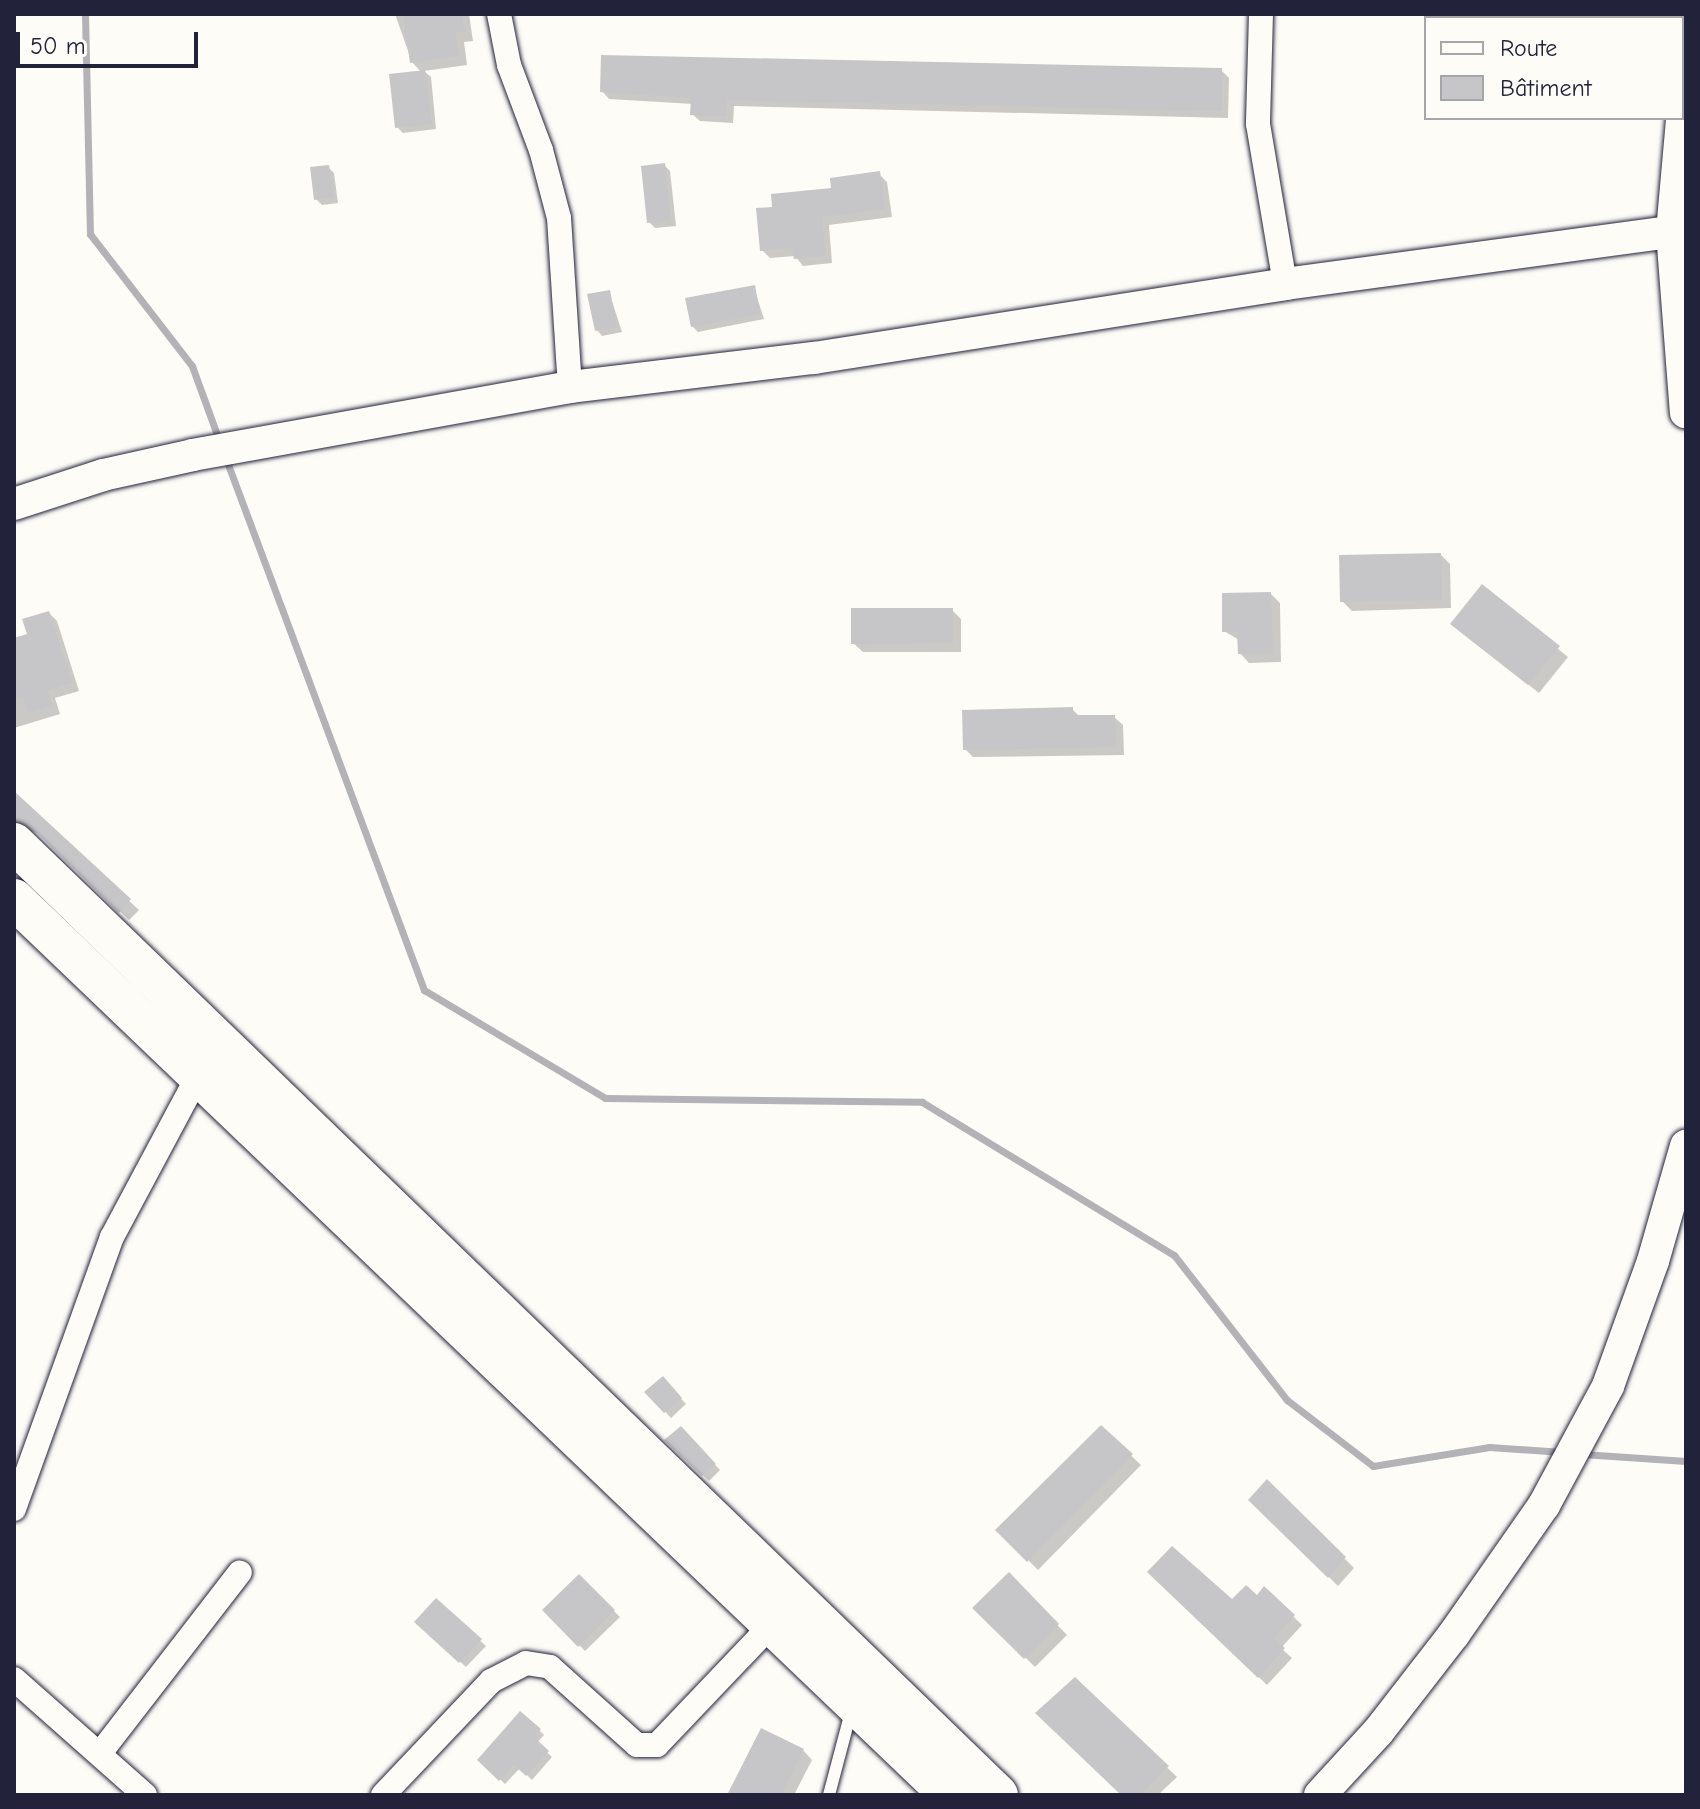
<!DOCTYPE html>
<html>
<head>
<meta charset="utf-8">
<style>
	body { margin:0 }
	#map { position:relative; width:1700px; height:1809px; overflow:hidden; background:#fdfcf7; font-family:"Comic Neue",sans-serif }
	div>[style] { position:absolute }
	.shadow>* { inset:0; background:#0003 }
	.stream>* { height:7px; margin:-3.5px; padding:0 3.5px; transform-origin:3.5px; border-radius:3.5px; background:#b2b2b7 }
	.building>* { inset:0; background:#c6c6c8 }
	.roads { filter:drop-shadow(0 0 2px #22223b) drop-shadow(0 0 2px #22223b) }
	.service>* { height:12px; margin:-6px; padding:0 6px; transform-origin:6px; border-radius:6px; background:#fdfcf7 }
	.minor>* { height:24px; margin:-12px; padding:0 12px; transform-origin:12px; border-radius:12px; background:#fdfcf7 }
	.tertiary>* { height:32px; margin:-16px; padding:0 16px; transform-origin:16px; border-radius:16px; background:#fdfcf7 }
	.primary>* { height:40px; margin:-20px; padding:0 20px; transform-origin:20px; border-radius:20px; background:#fdfcf7 }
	span { translate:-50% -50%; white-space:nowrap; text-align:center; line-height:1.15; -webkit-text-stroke:8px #fdfcf7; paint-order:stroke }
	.frame { position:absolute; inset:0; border:16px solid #22223b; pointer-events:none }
	.legend { position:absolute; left:1424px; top:16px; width:260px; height:104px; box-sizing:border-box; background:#fdfcf7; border:2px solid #a5a5ac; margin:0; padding:10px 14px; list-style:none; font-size:24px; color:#22223b }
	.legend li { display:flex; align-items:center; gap:16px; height:40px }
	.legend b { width:40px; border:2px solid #a5a5ac }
	.scale { position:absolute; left:16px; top:32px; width:182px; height:36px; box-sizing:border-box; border:4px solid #22223b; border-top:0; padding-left:10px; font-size:24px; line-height:28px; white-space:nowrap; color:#22223b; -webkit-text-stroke:6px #fdfcf7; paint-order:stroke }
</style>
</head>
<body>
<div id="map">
	<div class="shadow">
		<div style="clip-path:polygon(395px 14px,469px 14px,473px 41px,464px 42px,467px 65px,424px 71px,431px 77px,436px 129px,403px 133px,397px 127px,421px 72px,412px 62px)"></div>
		<div style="clip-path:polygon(1221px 70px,1229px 78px,1228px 118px,734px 106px,733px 123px,700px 121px,692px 114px,693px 104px,609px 99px,602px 91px)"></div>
		<div style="clip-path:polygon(664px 165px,670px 171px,676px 226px,655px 228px,649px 222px)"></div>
		<div style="clip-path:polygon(328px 167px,334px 173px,338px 203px,322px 205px,316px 199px)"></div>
		<div style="clip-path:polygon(879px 174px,887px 182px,892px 217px,829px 225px,832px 263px,803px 266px,795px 256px,770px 258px,762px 250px,775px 208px)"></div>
		<div style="clip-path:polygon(754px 288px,764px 319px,698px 332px,692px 326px)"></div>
		<div style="clip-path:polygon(609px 292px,622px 332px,602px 336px,597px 330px)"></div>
		<div style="clip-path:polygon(1441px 555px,1450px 564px,1451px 608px,1352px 611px,1342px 601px)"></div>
		<div style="clip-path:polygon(1482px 587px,1568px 657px,1539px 693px,1462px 633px)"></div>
		<div style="clip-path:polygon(1271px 594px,1280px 603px,1281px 662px,1249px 663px,1240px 653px,1239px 640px,1224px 631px)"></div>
		<div style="clip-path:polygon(952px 610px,961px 619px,961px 652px,863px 652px,853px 643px)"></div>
		<div style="clip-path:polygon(49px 613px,57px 621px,79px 691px,55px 698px,60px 714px,14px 728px,14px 640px,29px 636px)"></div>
		<div style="clip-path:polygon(1072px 709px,1080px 717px,1114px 717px,1123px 725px,1124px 755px,973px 757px,965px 749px)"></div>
		<div style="clip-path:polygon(22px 801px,139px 910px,129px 920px,42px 835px,14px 825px,14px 809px)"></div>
		<div style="clip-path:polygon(663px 1379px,686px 1404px,671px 1418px,647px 1392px)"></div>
		<div style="clip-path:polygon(1101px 1427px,1141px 1465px,1038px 1570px,998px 1530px)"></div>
		<div style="clip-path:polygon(680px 1428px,720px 1470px,709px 1481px,667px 1440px)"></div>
		<div style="clip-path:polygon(1267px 1482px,1354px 1568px,1338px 1586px,1251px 1500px)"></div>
		<div style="clip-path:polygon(1150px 1572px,1232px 1601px,1257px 1598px,1265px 1589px,1302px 1625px,1281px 1648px,1292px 1658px,1267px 1685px)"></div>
		<div style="clip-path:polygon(1009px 1575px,1067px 1635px,1035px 1667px,975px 1608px)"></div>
		<div style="clip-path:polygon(579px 1577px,620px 1617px,585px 1651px,545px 1610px)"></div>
		<div style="clip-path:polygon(436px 1601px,486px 1646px,466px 1667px,417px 1622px)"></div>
		<div style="clip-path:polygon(1075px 1679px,1177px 1777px,1158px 1795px,1124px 1795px)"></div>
		<div style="clip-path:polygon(539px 1730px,544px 1735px,537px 1743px,552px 1757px,532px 1780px,520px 1768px,505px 1784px,480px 1760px)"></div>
		<div style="clip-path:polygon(803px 1750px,812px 1760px,794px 1795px,729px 1795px)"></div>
	</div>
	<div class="stream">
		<div style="left:85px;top:14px;width:220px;rotate:88.7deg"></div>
		<div style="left:90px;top:234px;width:167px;rotate:52.3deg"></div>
		<div style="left:192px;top:366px;width:79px;rotate:70deg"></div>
		<div style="left:226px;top:459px;width:567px;rotate:69.55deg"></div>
		<div style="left:424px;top:990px;width:211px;rotate:30.8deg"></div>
		<div style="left:605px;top:1098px;width:317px;rotate:0.7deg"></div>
		<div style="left:922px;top:1102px;width:295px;rotate:31.3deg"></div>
		<div style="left:1174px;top:1255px;width:184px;rotate:52.1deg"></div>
		<div style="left:1287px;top:1400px;width:108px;rotate:37.5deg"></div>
		<div style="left:1373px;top:1466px;width:118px;rotate:-9.3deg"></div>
		<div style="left:1489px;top:1447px;width:73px;rotate:3.9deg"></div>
		<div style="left:1582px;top:1454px;width:104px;rotate:3.9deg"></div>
	</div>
	<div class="building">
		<div style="clip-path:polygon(403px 14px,462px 14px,465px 32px,455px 33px,459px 56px,410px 63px)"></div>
		<div style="clip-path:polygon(601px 55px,1222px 68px,1222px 111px,727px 100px,727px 116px,690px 115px,691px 98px,600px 92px)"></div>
		<div style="clip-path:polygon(425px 70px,432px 124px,395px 128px,389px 74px)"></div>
		<div style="clip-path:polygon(665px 163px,671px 220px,647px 223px,641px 166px)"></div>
		<div style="clip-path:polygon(329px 165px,334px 197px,314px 200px,310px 167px)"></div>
		<div style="clip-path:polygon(880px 171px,885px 209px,822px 217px,825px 256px,794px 259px,792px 248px,760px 251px,756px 208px,772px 207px,771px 194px,831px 188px,830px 178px)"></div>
		<div style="clip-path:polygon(755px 285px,760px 314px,691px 327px,685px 298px)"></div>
		<div style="clip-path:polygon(610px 290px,617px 327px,595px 331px,587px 294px)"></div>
		<div style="clip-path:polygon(1441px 553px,1442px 600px,1340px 602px,1339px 555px)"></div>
		<div style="clip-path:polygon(1482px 584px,1560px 646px,1528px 685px,1450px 624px)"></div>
		<div style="clip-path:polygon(1271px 592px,1273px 653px,1238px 654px,1237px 632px,1222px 632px,1222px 593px)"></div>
		<div style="clip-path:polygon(851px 608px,953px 608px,953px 643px,851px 644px)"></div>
		<div style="clip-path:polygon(49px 611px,72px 683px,48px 690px,52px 706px,29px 713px,23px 697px,14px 700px,14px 638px,27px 634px,22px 619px)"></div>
		<div style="clip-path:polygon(1073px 707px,1073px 715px,1115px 715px,1116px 747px,963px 750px,962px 710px)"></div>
		<div style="clip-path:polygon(14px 791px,131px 899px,119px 913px,30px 826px,14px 821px)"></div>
		<div style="clip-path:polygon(663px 1376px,682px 1398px,664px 1413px,644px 1392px)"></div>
		<div style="clip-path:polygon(1101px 1425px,1133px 1454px,1027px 1562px,995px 1530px)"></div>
		<div style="clip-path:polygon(681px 1426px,716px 1464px,702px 1476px,664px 1440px)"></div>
		<div style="clip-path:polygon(1267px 1479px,1346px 1557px,1328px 1578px,1248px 1500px)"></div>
		<div style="clip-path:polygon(1172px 1546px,1232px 1599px,1246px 1585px,1257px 1595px,1264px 1586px,1295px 1615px,1274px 1638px,1285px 1648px,1258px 1678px,1147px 1572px)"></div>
		<div style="clip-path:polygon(1009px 1572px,1059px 1624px,1024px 1659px,972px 1608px)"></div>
		<div style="clip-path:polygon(579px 1574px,615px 1610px,578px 1647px,542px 1610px)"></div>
		<div style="clip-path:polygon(436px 1598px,482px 1639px,459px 1663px,414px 1622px)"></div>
		<div style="clip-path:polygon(1075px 1677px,1169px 1766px,1140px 1795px,1121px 1795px,1035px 1713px)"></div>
		<div style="clip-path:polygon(520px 1711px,541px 1729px,534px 1737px,549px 1751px,526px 1776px,514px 1765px,499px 1781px,477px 1760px)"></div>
		<div style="clip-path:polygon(761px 1728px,804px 1749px,781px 1795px,727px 1795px)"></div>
	</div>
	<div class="roads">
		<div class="service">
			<div style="left:829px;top:1795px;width:86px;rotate:-75.2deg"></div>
		</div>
		<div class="minor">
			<div style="left:499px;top:14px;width:52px;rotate:78.9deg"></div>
			<div style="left:509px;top:65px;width:91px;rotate:69.4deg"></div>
			<div style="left:541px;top:150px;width:70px;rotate:75.2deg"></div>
			<div style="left:559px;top:218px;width:169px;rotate:86.3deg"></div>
			<div style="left:1261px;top:14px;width:110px;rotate:91.6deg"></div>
			<div style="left:1258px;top:124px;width:162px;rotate:80.4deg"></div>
			<div style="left:14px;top:1509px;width:289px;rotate:-70.2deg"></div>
			<div style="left:112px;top:1237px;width:187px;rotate:-61.9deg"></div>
			<div style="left:14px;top:1679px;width:175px;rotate:41.5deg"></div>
			<div style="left:101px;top:1752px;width:227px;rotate:-52.3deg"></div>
			<div style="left:383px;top:1795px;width:157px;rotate:-46.5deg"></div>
			<div style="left:491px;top:1681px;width:39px;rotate:-27deg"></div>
			<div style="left:526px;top:1663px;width:24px;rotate:9deg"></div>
			<div style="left:550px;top:1667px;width:117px;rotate:41.9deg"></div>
			<div style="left:637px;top:1745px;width:20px"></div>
			<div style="left:657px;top:1745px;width:168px;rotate:-46.4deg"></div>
		</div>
		<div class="tertiary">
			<div style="left:1686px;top:75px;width:158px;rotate:95.1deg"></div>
			<div style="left:1672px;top:232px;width:181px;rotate:85.6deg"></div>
			<div style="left:14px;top:504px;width:94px;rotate:-18deg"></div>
			<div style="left:103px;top:475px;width:92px;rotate:-12.5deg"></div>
			<div style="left:193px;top:455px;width:383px;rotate:-10.2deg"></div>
			<div style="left:570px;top:387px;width:246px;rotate:-6.8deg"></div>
			<div style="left:814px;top:358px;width:477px;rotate:-8.9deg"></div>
			<div style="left:1285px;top:284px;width:390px;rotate:-7.7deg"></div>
			<div style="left:1320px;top:1795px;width:86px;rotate:-47.4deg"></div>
			<div style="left:1378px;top:1732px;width:124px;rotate:-52.2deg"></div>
			<div style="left:1454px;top:1634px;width:157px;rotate:-55.1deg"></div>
			<div style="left:1544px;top:1505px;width:135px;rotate:-61.7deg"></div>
			<div style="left:1608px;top:1386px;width:133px;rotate:-70.2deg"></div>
			<div style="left:1653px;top:1261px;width:120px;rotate:-74deg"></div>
		</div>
		<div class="primary">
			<div style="left:14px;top:843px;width:1369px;rotate:44.05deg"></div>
			<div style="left:14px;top:899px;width:1296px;rotate:43.75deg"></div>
		</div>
	</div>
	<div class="frame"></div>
	<ul class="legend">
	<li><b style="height:10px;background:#fdfcf7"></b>Route</li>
	<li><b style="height:22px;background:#c6c6c8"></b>Bâtiment</li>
	</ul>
	<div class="scale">50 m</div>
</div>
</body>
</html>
